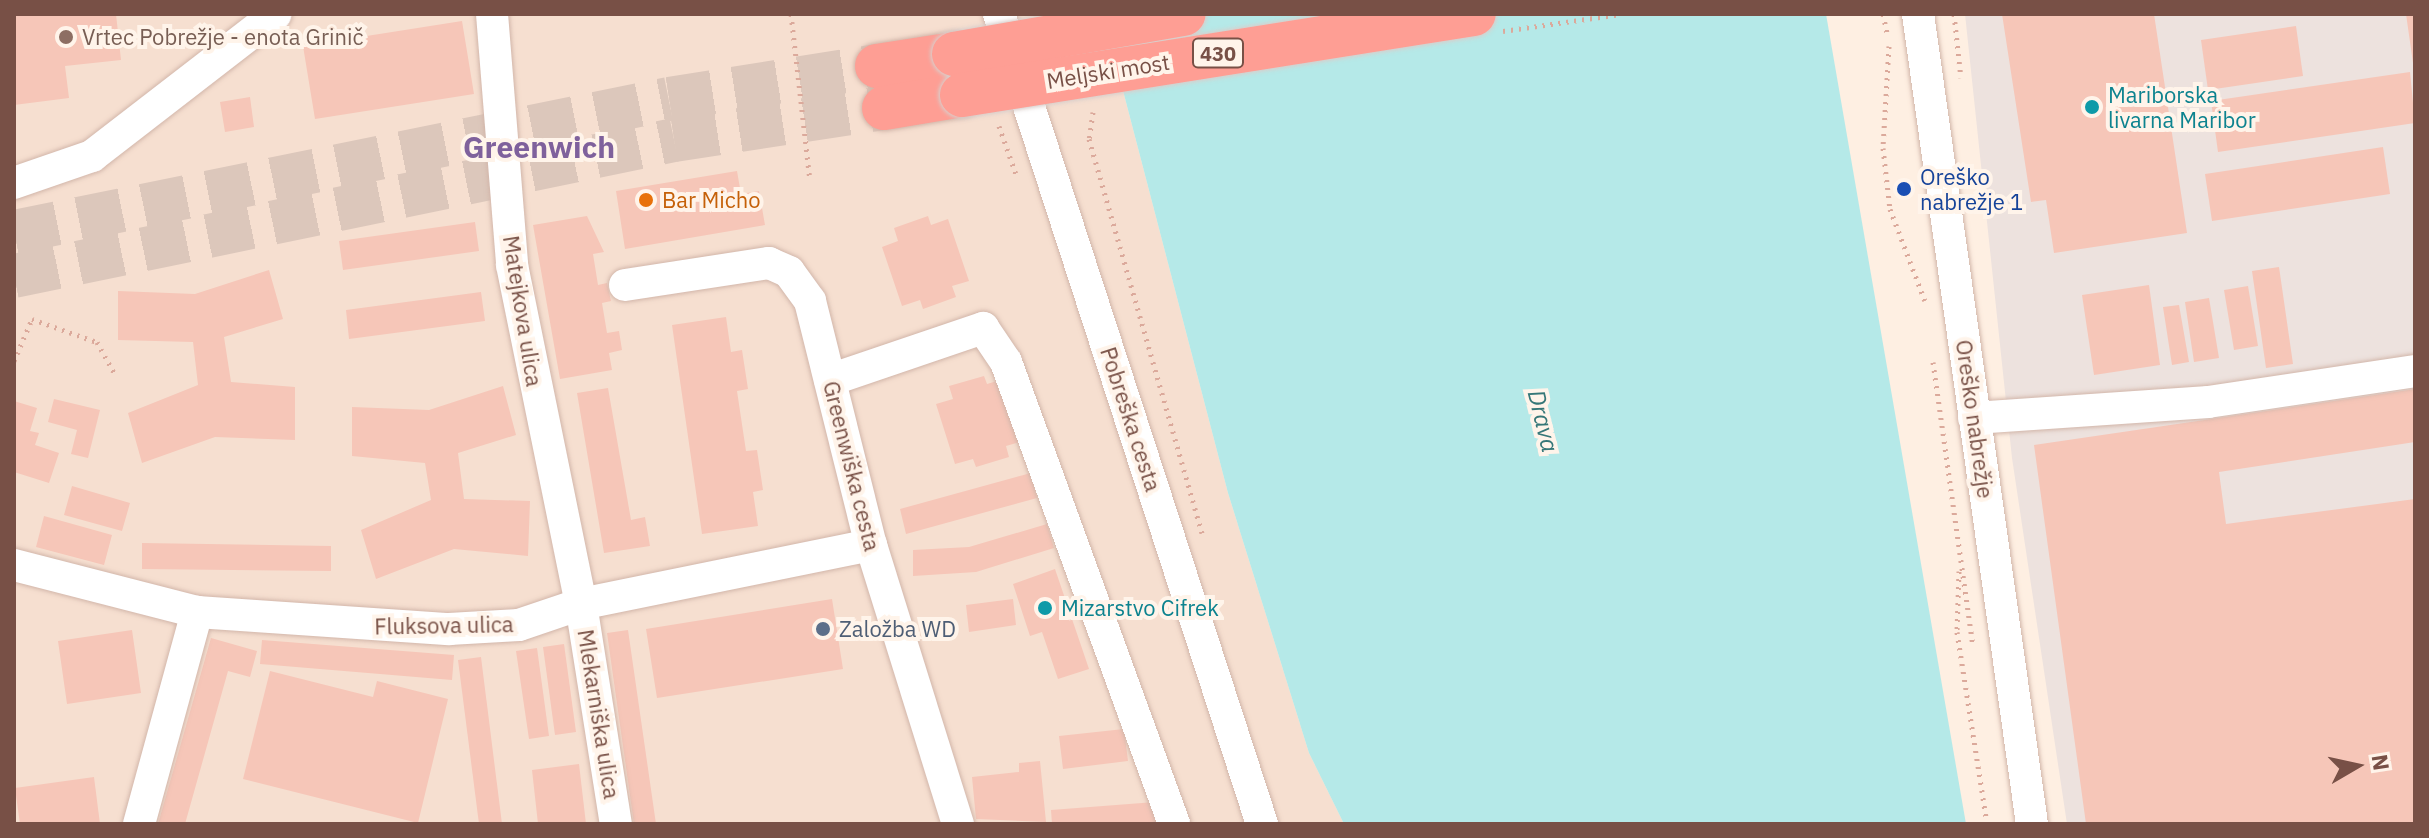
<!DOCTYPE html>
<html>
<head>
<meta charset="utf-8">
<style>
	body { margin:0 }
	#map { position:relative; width:2429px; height:838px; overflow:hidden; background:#feefe2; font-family:"IBM Plex Sans",sans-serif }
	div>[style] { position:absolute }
	.residential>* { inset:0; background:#f6dfd0 }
	.industrial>* { inset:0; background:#ede2de }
	.water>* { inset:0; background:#b5e9e8 }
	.building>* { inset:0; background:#f6c6b8 }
	.highway-tunnel>* { height:44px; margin-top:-22px; transform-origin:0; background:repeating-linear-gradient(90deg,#dcc7bb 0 44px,transparent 0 66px) }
	.path>* { height:5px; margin-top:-2.5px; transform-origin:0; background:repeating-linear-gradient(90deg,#dba99b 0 2px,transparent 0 8px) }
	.roads { filter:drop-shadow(0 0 2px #d2b6aa) drop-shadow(0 0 2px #d2b6aa) }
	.minor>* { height:32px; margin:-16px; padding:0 16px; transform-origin:16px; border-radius:16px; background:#fff }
	.highway>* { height:44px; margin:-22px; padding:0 22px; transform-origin:22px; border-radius:22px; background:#fe9e94 }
	.bridges { filter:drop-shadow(0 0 2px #d9cecb) drop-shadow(0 0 2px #d9cecb) }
	.highway-bridge>* { height:44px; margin:-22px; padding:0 22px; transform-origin:22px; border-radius:22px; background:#fe9e94 }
	.dots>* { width:22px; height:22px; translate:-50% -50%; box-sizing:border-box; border:4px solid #fff4ea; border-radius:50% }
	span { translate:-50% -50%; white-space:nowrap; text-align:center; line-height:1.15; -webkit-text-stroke:8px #fff4ea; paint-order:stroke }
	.shield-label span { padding:2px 6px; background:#fff4ea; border:2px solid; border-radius:6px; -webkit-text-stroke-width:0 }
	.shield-label { font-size:20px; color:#785046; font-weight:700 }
	.education-label { font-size:22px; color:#785e54 }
	.left { translate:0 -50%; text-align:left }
	.street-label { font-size:22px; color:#785046 }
	.culture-label { font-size:22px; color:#0d838f }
	.transit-label { font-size:22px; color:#164399 }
	.food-label { font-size:22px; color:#c56008 }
	.service-label { font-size:22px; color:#4e5e75 }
	.water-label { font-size:24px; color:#367778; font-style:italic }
	.district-label { font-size:30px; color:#7f619c; font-weight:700 }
	.frame { position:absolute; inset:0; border:16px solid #785046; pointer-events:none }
	.north { position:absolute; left:2317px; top:726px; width:80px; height:80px; -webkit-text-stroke:6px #fff4ea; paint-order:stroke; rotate:81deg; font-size:22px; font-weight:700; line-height:32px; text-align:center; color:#785046 }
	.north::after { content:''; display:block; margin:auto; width:28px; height:36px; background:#785046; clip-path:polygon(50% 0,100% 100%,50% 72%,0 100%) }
</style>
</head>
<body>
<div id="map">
	<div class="residential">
		<div style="clip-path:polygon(14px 14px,1103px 14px,1228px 493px,1309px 753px,1344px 824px,14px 824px)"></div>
	</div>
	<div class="industrial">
		<div style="clip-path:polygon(1965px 14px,2415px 14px,2415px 824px,2067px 824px,2012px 458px)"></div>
	</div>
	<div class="water">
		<div style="clip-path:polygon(1103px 14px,1826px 14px,1966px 824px,1344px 824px,1309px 753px,1228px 493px)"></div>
	</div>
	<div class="building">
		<div style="clip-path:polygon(14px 14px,116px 14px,121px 60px,65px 66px,69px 98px,14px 105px)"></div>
		<div style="clip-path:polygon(2002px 14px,2154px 14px,2187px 233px,2054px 253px,2046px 200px,2031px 202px)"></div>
		<div style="clip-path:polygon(2406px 14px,2415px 14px,2415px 63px,2413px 63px)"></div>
		<div style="clip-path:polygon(462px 21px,474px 94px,315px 119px,303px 46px)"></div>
		<div style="clip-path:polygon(2296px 26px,2303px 76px,2208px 90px,2201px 40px)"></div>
		<div style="clip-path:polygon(2410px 72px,2415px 123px,2218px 152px,2211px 101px)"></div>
		<div style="clip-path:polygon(250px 97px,254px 127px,225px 132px,220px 102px)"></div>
		<div style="clip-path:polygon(2383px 147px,2390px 194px,2212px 221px,2205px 174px)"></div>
		<div style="clip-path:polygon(737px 171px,741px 194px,759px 191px,765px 225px,625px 249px,616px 191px)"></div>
		<div style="clip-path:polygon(587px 216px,604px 252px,593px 254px,598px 285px,607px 283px,611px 301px,602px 303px,607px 333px,619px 331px,622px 350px,609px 353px,612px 370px,560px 379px,533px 225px)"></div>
		<div style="clip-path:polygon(928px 216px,931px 225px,948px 219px,969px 281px,952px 286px,956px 297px,923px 309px,920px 300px,902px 306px,882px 247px,898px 241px,894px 228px)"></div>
		<div style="clip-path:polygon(475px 222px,479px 251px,343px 270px,339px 241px)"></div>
		<div style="clip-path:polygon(2279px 267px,2293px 364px,2266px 368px,2252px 271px)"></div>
		<div style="clip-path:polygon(269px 270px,283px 319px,224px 337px,231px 382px,295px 387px,295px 440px,215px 437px,142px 463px,128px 413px,198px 385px,193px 342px,118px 340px,118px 291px,195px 294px)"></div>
		<div style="clip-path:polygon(2149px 285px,2160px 365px,2094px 375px,2082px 295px)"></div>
		<div style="clip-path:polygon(2248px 286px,2258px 346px,2234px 350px,2224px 290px)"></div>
		<div style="clip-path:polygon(481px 292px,485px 321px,349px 339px,346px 310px)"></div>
		<div style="clip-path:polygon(2209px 298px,2219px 358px,2194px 362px,2185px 302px)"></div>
		<div style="clip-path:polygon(2179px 305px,2189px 362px,2172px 365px,2163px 307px)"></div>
		<div style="clip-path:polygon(726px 317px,731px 352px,742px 350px,748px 389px,737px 391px,746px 451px,757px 450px,763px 490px,753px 492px,758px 526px,702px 534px,672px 325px)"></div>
		<div style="clip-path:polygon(984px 376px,987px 384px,1004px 379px,1023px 441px,1006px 446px,1009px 457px,976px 467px,973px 459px,955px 464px,936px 404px,953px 399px,949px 386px)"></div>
		<div style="clip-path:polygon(503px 386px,516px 435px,458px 453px,464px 499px,530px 501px,528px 556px,454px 549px,376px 579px,361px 530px,431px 500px,425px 463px,352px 456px,352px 407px,429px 410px)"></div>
		<div style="clip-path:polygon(608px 388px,631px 520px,645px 517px,650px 546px,604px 553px,577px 393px)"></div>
		<div style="clip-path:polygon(2415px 389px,2415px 442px,2219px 472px,2226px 524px,2415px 499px,2415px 824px,2086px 824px,2034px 445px)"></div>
		<div style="clip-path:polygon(54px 399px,100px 410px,88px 458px,71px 454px,77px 430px,48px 422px)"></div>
		<div style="clip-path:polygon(14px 401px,37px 408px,30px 431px,39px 433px,35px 445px,59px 453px,49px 483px,14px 472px)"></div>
		<div style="clip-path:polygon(1031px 473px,1037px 498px,906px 534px,900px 509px)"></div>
		<div style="clip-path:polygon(72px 486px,130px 503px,122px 531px,64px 515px)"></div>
		<div style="clip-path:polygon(44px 516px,112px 535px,104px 565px,36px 547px)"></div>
		<div style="clip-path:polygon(1047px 524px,1054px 548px,976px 572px,913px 576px,913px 550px,969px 547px)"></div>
		<div style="clip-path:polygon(142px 543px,331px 546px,331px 571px,142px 569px)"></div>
		<div style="clip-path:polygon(1055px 569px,1089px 669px,1058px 679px,1042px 632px,1030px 636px,1013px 584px)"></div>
		<div style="clip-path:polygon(832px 599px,843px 669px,657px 698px,646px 629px)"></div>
		<div style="clip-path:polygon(1013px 599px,1016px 625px,969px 632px,966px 605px)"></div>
		<div style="clip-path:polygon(132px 630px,141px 693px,67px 704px,58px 641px)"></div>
		<div style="clip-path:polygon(628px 630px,656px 824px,634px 824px,607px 633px)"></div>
		<div style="clip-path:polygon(211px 638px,257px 651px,250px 677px,228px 671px,185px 824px,158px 824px)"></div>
		<div style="clip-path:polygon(262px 640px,454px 655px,452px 680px,260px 664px)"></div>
		<div style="clip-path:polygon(564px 644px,576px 732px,555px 735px,543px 647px)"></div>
		<div style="clip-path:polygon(537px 648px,549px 736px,529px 739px,516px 651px)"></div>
		<div style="clip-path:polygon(481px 657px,502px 824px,479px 824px,458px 660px)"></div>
		<div style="clip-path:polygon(270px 671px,373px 697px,377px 681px,448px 699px,418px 823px,243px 779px)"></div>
		<div style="clip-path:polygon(1124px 729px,1128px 761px,1063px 769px,1059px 736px)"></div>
		<div style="clip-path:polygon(1040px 761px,1046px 822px,976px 819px,972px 777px,1019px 772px,1019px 763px)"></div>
		<div style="clip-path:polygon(579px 764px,586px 824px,538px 824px,532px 770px)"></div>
		<div style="clip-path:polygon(94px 777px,100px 824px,20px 824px,15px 788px)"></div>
		<div style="clip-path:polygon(1155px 802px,1157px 824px,1052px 824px,1051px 810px)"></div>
	</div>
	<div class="highway-tunnel">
		<div style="left:14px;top:232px;width:668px;rotate:-11.48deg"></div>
		<div style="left:669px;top:99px;width:211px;rotate:-9deg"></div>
		<div style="left:14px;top:276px;width:674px;rotate:-11.64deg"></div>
		<div style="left:674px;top:140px;width:212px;rotate:-8.7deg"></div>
	</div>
	<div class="path">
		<div style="left:791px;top:14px;width:167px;rotate:83.5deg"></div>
		<div style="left:1883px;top:14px;width:19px;rotate:78deg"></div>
		<div style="left:1954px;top:14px;width:64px;rotate:83.8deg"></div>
		<div style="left:1503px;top:31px;width:119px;rotate:-8.2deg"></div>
		<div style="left:1889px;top:46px;width:102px;rotate:93.4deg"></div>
		<div style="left:1883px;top:148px;width:61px;rotate:83.5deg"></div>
		<div style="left:1890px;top:209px;width:98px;rotate:69.2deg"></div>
		<div style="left:1093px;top:112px;width:27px;rotate:98deg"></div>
		<div style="left:1089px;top:139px;width:410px;rotate:74deg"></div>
		<div style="left:999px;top:126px;width:54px;rotate:70.6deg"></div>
		<div style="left:14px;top:361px;width:46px;rotate:-66.8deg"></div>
		<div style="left:32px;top:319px;width:69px;rotate:19.5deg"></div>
		<div style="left:97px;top:342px;width:35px;rotate:61deg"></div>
		<div style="left:1933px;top:362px;width:287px;rotate:82deg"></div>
		<div style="left:1959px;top:571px;width:61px;rotate:91.9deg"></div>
		<div style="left:1957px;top:632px;width:194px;rotate:81.1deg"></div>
	</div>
	<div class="roads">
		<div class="minor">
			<div style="left:492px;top:14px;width:252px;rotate:85.4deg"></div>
			<div style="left:512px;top:265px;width:346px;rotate:78.5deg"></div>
			<div style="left:581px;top:604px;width:223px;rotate:81deg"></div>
			<div style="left:999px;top:14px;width:852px;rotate:72.01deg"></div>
			<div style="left:1918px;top:14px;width:818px;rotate:81.99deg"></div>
			<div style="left:14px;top:183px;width:83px;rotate:-19.1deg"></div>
			<div style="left:92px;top:156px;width:232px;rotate:-37.7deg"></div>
			<div style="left:625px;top:285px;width:146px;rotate:-8.7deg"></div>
			<div style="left:769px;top:263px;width:22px;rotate:24deg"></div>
			<div style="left:789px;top:272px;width:36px;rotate:54deg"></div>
			<div style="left:810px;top:301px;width:252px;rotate:76deg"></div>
			<div style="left:871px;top:545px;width:292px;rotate:72.7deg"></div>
			<div style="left:830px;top:380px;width:162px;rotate:-18.8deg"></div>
			<div style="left:983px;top:328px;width:41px;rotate:55.9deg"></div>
			<div style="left:1006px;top:362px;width:492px;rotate:70deg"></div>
			<div style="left:1974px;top:418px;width:235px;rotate:-3.9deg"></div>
			<div style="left:2208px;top:402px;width:209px;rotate:-8.5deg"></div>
			<div style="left:14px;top:565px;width:189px;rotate:14.4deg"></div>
			<div style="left:197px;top:612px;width:253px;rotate:3.9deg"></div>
			<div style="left:449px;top:629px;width:70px;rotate:-3.3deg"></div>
			<div style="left:519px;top:625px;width:65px;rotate:-18.7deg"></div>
			<div style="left:581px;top:604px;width:296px;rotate:-11.5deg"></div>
			<div style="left:139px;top:824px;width:220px;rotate:-74.7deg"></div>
		</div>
		<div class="highway">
			<div style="left:877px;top:66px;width:78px;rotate:-8.9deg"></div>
			<div style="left:884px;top:108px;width:79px;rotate:-9.5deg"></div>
		</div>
	</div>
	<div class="bridges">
		<div class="highway-bridge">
			<div style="left:954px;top:54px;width:233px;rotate:-9.9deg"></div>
			<div style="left:962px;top:95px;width:518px;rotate:-8.99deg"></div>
		</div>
	</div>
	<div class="dots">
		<div style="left:66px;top:37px;background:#8d6e63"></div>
		<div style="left:2092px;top:107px;background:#0f9aa8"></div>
		<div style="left:1904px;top:189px;background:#1a4fb4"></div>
		<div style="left:646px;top:200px;background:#e8710a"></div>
		<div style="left:1045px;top:608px;background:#0f9aa8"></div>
		<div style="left:823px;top:629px;background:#5c6f8a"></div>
	</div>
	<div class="shield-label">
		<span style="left:1218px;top:53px">430</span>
	</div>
	<div class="education-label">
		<span class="left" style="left:82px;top:37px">Vrtec Pobrežje - enota Grinič</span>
	</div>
	<div class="street-label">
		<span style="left:1108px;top:71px;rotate:-9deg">Meljski most</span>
		<span style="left:523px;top:311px;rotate:81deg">Matejkova ulica</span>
		<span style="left:1131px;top:419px;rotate:72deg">Pobreška cesta</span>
		<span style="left:1975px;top:419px;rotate:82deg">Oreško nabrežje</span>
		<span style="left:852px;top:466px;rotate:76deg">Greenwiška cesta</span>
		<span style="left:444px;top:625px;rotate:-1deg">Fluksova ulica</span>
		<span style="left:599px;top:714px;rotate:81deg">Mlekarniška ulica</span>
	</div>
	<div class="culture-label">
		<span class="left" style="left:2108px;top:107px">Mariborska<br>livarna Maribor</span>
		<span class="left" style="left:1061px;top:608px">Mizarstvo Cifrek</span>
	</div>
	<div class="transit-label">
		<span class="left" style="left:1920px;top:189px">Oreško<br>nabrežje 1</span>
	</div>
	<div class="food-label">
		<span class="left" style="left:662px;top:200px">Bar Micho</span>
	</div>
	<div class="service-label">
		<span class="left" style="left:839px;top:629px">Založba WD</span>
	</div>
	<div class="water-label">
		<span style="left:1543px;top:421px;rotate:76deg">Drava</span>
	</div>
	<div class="district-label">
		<span style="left:539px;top:147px">Greenwich</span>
	</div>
	<div class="frame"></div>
	<div class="north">N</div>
</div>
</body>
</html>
